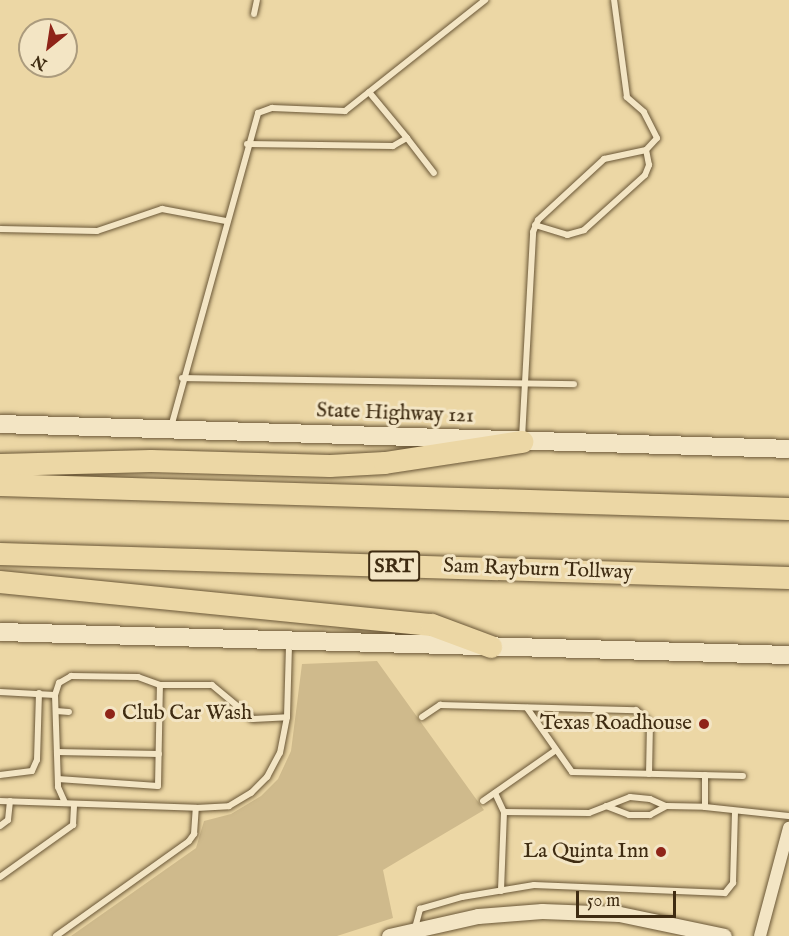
<!DOCTYPE html>
<html>
<head>
<meta charset="utf-8">
<style>
	body { margin:0 }
	#map { position:relative; width:789px; height:936px; overflow:hidden; background:#ecd7a5; font-family:"IM FELL English",serif }
	div>[style] { position:absolute }
	.green>* { inset:0; background:#cfba8c }
	.roads { filter:drop-shadow(0 0 2px #6a5737) drop-shadow(0 0 2px #6a5737) }
	.service>* { height:6px; margin:-3px; padding:0 3px; transform-origin:3px; border-radius:3px; background:#f3e5c4 }
	.minor>* { height:12px; margin:-6px; padding:0 6px; transform-origin:6px; border-radius:6px; background:#f3e5c4 }
	.tertiary>* { height:15px; margin:-7.5px; padding:0 7.5px; transform-origin:7.5px; border-radius:7.5px; background:#f3e5c4 }
	.secondary>* { height:18px; margin:-9px; padding:0 9px; transform-origin:9px; border-radius:9px; background:#f3e5c4 }
	.motorway>* { height:22px; margin:-11px; padding:0 11px; transform-origin:11px; border-radius:11px; background:#ecd7a5 }
	.dots>* { width:16px; height:16px; translate:-50% -50%; box-sizing:border-box; border:3px solid #f3e5c4; border-radius:50% }
	span { translate:-50% -50%; white-space:nowrap; text-align:center; line-height:1.15; -webkit-text-stroke:6px #f3e5c4; paint-order:stroke }
	.shield-label span { padding:2px 4px; background:#f3e5c4; border:2px solid; border-radius:4px; -webkit-text-stroke-width:0 }
	.shield-label { font-size:20px; color:#3f2c12; font-weight:700 }
	.street-label { font-size:21px; color:#3f2c12 }
	.poi-label { font-size:21px; color:#3f2c12 }
	.left { translate:0 -50%; text-align:left }
	.right { translate:-100% -50%; text-align:right }
	.north { position:absolute; left:18px; top:18px; width:60px; height:60px; box-sizing:border-box; background:#f3e5c4; border:2px solid #ab9b7d; border-radius:50%; rotate:210deg; font-size:16px; font-weight:700; line-height:24px; text-align:center; color:#3f2c12 }
	.north::after { content:''; display:block; margin:auto; width:21px; height:27px; background:#8f2418; clip-path:polygon(50% 0,100% 100%,50% 72%,0 100%) }
	.scale { position:absolute; left:576px; top:891px; width:100px; height:27px; box-sizing:border-box; border:3px solid #3f2c12; border-top:0; padding-left:8px; font-size:18px; line-height:21px; white-space:nowrap; color:#3f2c12; -webkit-text-stroke:4px #f3e5c4; paint-order:stroke }
</style>
</head>
<body>
<div id="map">
	<div class="green">
		<div style="clip-path:polygon(377px 661px,484px 810px,383px 870px,393px 918px,337px 936px,71px 936px,196px 848px,204px 821px,231px 814px,261px 796px,278px 779px,291px 751px,302px 664px)"></div>
	</div>
	<div class="roads">
		<div class="service">
			<div style="left:254px;top:14px;width:14px;rotate:-78deg"></div>
			<div style="left:369px;top:92px;width:60px;rotate:50.4deg"></div>
			<div style="left:247px;top:144px;width:146px;rotate:0.8deg"></div>
			<div style="left:393px;top:146px;width:16px;rotate:-30deg"></div>
			<div style="left:407px;top:138px;width:44px;rotate:52.4deg"></div>
			<div style="left:535px;top:225px;width:34px;rotate:17deg"></div>
			<div style="left:567px;top:235px;width:18px;rotate:-16deg"></div>
			<div style="left:584px;top:230px;width:82px;rotate:-42deg"></div>
			<div style="left:645px;top:175px;width:11px;rotate:-68deg"></div>
			<div style="left:649px;top:165px;width:15px;rotate:-101deg"></div>
			<div style="left:0;top:229px;width:97px;rotate:1.2deg"></div>
			<div style="left:97px;top:231px;width:69px;rotate:-18.7deg"></div>
			<div style="left:162px;top:209px;width:65px;rotate:10.6deg"></div>
			<div style="left:182px;top:378px;width:392px;rotate:0.9deg"></div>
			<div style="left:171px;top:427px;width:326px;rotate:-74.5deg"></div>
			<div style="left:258px;top:113px;width:15px;rotate:-20deg"></div>
			<div style="left:272px;top:108px;width:73px;rotate:2.4deg"></div>
			<div style="left:345px;top:111px;width:179px;rotate:-38.4deg"></div>
			<div style="left:522px;top:438px;width:206px;rotate:-86.9deg"></div>
			<div style="left:533px;top:232px;width:13px;rotate:-67deg"></div>
			<div style="left:538px;top:220px;width:90px;rotate:-42.7deg"></div>
			<div style="left:604px;top:159px;width:43px;rotate:-12.1deg"></div>
			<div style="left:646px;top:150px;width:16px;rotate:-47deg"></div>
			<div style="left:657px;top:138px;width:29px;rotate:-117deg"></div>
			<div style="left:644px;top:112px;width:23px;rotate:-139deg"></div>
			<div style="left:627px;top:97px;width:98px;rotate:-97.6deg"></div>
			<div style="left:0;top:692px;width:55px;rotate:3.1deg"></div>
			<div style="left:55px;top:695px;width:92px;rotate:88.1deg"></div>
			<div style="left:58px;top:787px;width:17px;rotate:66deg"></div>
			<div style="left:55px;top:695px;width:13px;rotate:-72deg"></div>
			<div style="left:59px;top:683px;width:14px;rotate:-30deg"></div>
			<div style="left:71px;top:676px;width:67px;rotate:0.9deg"></div>
			<div style="left:138px;top:677px;width:23px;rotate:20deg"></div>
			<div style="left:160px;top:685px;width:52px"></div>
			<div style="left:212px;top:685px;width:53px;rotate:39.7deg"></div>
			<div style="left:253px;top:719px;width:34px;rotate:-3deg"></div>
			<div style="left:527px;top:708px;width:78px;rotate:54.9deg"></div>
			<div style="left:572px;top:772px;width:171px;rotate:1.3deg"></div>
			<div style="left:56px;top:711px;width:13px;rotate:4deg"></div>
			<div style="left:422px;top:717px;width:22px;rotate:-34deg"></div>
			<div style="left:440px;top:705px;width:196px;rotate:1.5deg"></div>
			<div style="left:636px;top:710px;width:19px;rotate:43deg"></div>
			<div style="left:650px;top:723px;width:51px;rotate:91.1deg"></div>
			<div style="left:57px;top:752px;width:102px;rotate:1.1deg"></div>
			<div style="left:0;top:775px;width:32px;rotate:-7deg"></div>
			<div style="left:32px;top:771px;width:12px;rotate:-66deg"></div>
			<div style="left:37px;top:760px;width:67px;rotate:-88.3deg"></div>
			<div style="left:705px;top:775px;width:32px;rotate:90deg"></div>
			<div style="left:705px;top:807px;width:84px;rotate:6.1deg"></div>
			<div style="left:58px;top:779px;width:100px;rotate:4deg"></div>
			<div style="left:158px;top:786px;width:101px;rotate:-88.9deg"></div>
			<div style="left:495px;top:793px;width:21px;rotate:65deg"></div>
			<div style="left:504px;top:812px;width:79px;rotate:92.2deg"></div>
			<div style="left:0;top:801px;width:196px;rotate:2deg"></div>
			<div style="left:196px;top:808px;width:33px;rotate:-3deg"></div>
			<div style="left:229px;top:806px;width:26px;rotate:-31deg"></div>
			<div style="left:251px;top:793px;width:23px;rotate:-45deg"></div>
			<div style="left:267px;top:777px;width:27px;rotate:-62deg"></div>
			<div style="left:280px;top:753px;width:37px;rotate:-79deg"></div>
			<div style="left:287px;top:717px;width:73px;rotate:-88.4deg"></div>
			<div style="left:483px;top:801px;width:89px;rotate:-34.9deg"></div>
			<div style="left:606px;top:806px;width:25px;rotate:21deg"></div>
			<div style="left:629px;top:815px;width:21px"></div>
			<div style="left:650px;top:815px;width:18px;rotate:-29deg"></div>
			<div style="left:504px;top:812px;width:85px;rotate:0.7deg"></div>
			<div style="left:589px;top:813px;width:44px;rotate:-21.3deg"></div>
			<div style="left:630px;top:797px;width:20px;rotate:6deg"></div>
			<div style="left:650px;top:799px;width:17px;rotate:24deg"></div>
			<div style="left:666px;top:806px;width:39px;rotate:1deg"></div>
			<div style="left:0;top:826px;width:10px;rotate:-37deg"></div>
			<div style="left:8px;top:820px;width:19px;rotate:-84deg"></div>
			<div style="left:0;top:877px;width:90px;rotate:-35.5deg"></div>
			<div style="left:73px;top:825px;width:21px;rotate:-87deg"></div>
			<div style="left:415px;top:928px;width:20px;rotate:-75deg"></div>
			<div style="left:420px;top:909px;width:44px;rotate:-15.9deg"></div>
			<div style="left:462px;top:897px;width:73px;rotate:-9.5deg"></div>
			<div style="left:534px;top:885px;width:191px;rotate:2.4deg"></div>
			<div style="left:725px;top:893px;width:13px;rotate:-51deg"></div>
			<div style="left:733px;top:883px;width:70px;rotate:-88.4deg"></div>
			<div style="left:56px;top:936px;width:163px;rotate:-35.5deg"></div>
			<div style="left:189px;top:841px;width:9px;rotate:-54deg"></div>
			<div style="left:194px;top:834px;width:26px;rotate:-86deg"></div>
		</div>
		<div class="minor">
			<div style="left:760px;top:936px;width:112px;rotate:-75deg"></div>
		</div>
		<div class="tertiary">
			<div style="left:389px;top:936px;width:91px;rotate:-12.7deg"></div>
			<div style="left:478px;top:916px;width:64px;rotate:-4.5deg"></div>
			<div style="left:542px;top:911px;width:77px;rotate:2.2deg"></div>
			<div style="left:619px;top:914px;width:107px;rotate:11.8deg"></div>
		</div>
		<div class="secondary">
			<div style="left:0;top:424px;width:789px;rotate:1.81deg"></div>
			<div style="left:0;top:632px;width:789px;rotate:1.67deg"></div>
		</div>
		<div class="motorway">
			<div style="left:0;top:465px;width:151px;rotate:-1.5deg"></div>
			<div style="left:151px;top:461px;width:179px;rotate:1.6deg"></div>
			<div style="left:330px;top:466px;width:55px;rotate:-3.1deg"></div>
			<div style="left:385px;top:463px;width:139px;rotate:-8.7deg"></div>
			<div style="left:0;top:485px;width:789px;rotate:1.74deg"></div>
			<div style="left:0;top:554px;width:789px;rotate:1.74deg"></div>
			<div style="left:0;top:582px;width:434px;rotate:5.7deg"></div>
			<div style="left:432px;top:625px;width:63px;rotate:20.4deg"></div>
		</div>
	</div>
	<div class="dots">
		<div style="left:110px;top:714px;background:#8f2418"></div>
		<div style="left:704px;top:724px;background:#8f2418"></div>
		<div style="left:661px;top:852px;background:#8f2418"></div>
	</div>
	<div class="shield-label">
		<span style="left:394px;top:566px">SRT</span>
	</div>
	<div class="street-label">
		<span style="left:395px;top:414px;rotate:2deg">State Highway 121</span>
		<span style="left:538px;top:570px;rotate:2deg">Sam Rayburn Tollway</span>
	</div>
	<div class="poi-label">
		<span class="left" style="left:122px;top:714px">Club Car Wash</span>
		<span class="right" style="left:692px;top:724px">Texas Roadhouse</span>
		<span class="right" style="left:649px;top:852px">La Quinta Inn</span>
	</div>
	<div class="north">N</div>
	<div class="scale">50 m</div>
</div>
</body>
</html>
